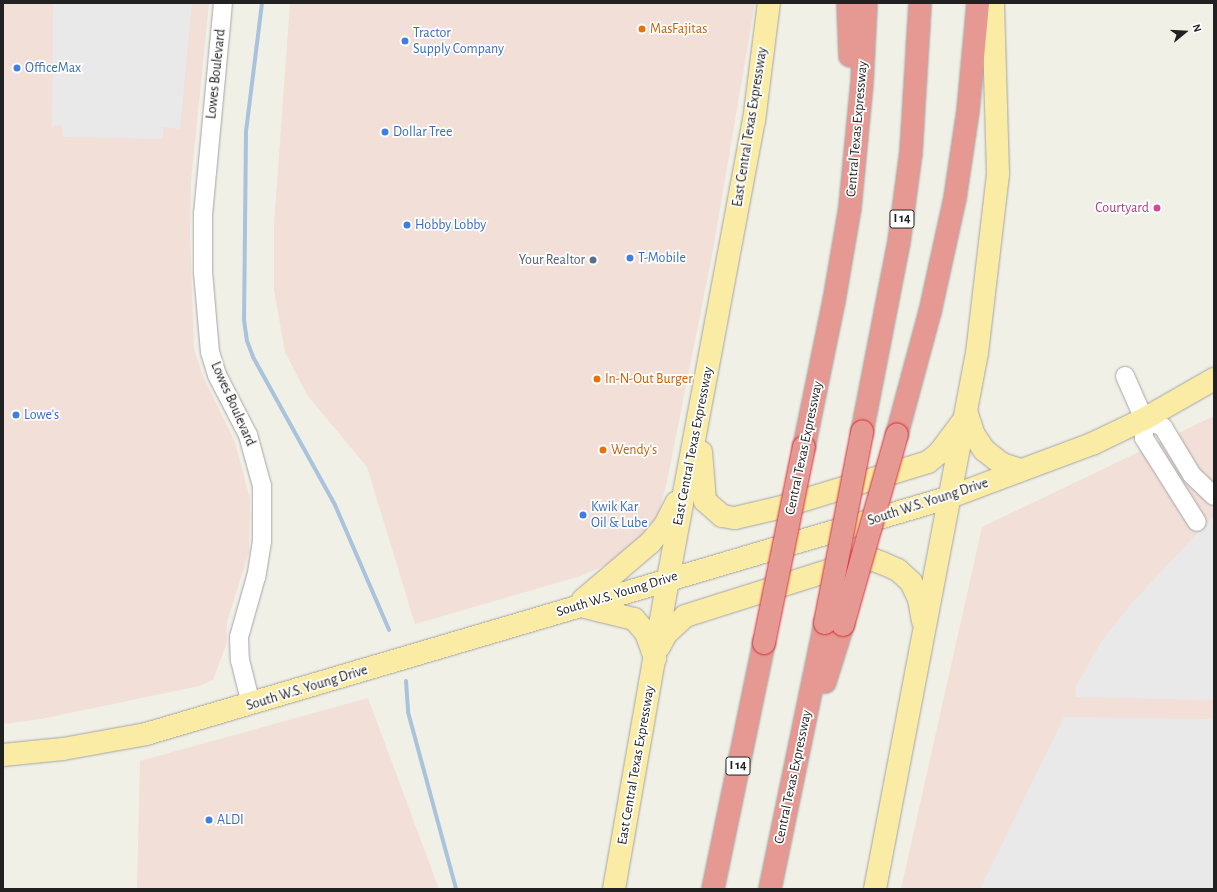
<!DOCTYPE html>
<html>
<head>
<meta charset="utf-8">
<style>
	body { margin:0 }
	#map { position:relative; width:1217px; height:892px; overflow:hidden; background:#f1f0e7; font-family:"Alegreya Sans",sans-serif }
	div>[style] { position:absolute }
	.commercial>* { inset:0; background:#f1dfd8 }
	.parking>* { inset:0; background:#e9e9e9 }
	.stream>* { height:4px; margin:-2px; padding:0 2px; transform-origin:2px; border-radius:2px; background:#a9c3dd }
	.roads { filter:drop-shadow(0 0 1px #a5a5a5) drop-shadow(0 0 1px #a5a5a5) }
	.minor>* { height:18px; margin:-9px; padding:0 9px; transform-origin:9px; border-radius:9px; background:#fff }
	.major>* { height:22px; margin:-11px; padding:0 11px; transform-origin:11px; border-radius:11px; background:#faeca4 }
	.highway>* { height:22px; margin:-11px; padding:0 11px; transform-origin:11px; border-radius:11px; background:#e59992 }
	.bridges { filter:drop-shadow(0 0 1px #d72c38) drop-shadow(0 0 1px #d72c38) }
	.highway-bridge>* { height:22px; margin:-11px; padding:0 11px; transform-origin:11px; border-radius:11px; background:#e59992 }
	.dots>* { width:11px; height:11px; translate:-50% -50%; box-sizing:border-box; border:2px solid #fff; border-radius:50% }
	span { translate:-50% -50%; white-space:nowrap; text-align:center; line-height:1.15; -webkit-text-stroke:3.5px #fff; paint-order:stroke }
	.shield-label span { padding:1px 3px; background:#fff; border:1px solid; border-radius:3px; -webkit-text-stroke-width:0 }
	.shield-label { font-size:13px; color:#212121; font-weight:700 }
	.food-label { font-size:14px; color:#c56008 }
	.left { translate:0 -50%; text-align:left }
	.shop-label { font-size:14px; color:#366cbe }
	.street-label { font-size:14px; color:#212121 }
	.hotel-label { font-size:14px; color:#b23c85 }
	.right { translate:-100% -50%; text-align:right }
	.service-label { font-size:14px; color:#4e5e75 }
	.frame { position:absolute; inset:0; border:4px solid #212121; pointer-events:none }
	.north { position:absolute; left:1165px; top:12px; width:40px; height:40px; -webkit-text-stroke:3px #fff; paint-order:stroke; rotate:72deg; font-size:11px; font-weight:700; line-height:16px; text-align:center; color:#212121 }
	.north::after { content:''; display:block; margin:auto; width:14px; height:18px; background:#212121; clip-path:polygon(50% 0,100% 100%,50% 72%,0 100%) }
</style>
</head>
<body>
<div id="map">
	<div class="commercial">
		<div style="clip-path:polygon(3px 3px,209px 3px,191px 181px,190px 233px,194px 349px,203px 376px,235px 442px,250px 499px,249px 552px,227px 622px,227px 642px,213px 680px,199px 686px,41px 719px,3px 724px)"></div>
		<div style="clip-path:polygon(290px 3px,755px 3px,713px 250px,666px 486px,659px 511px,650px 527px,623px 557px,581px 576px,415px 624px,367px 467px,307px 395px,285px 352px,274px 290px,274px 224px)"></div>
		<div style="clip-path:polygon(1214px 416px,1214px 889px,901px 889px,982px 527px)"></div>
		<div style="clip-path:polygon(368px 698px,439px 889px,137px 889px,140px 761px)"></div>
	</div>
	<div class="parking">
		<div style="clip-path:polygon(53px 3px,192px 3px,180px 129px,163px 127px,163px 139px,63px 137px,62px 125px,55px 126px,52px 130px)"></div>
		<div style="clip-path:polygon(1214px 515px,1214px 700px,1076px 697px,1075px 688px,1101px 642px,1131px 604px)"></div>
		<div style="clip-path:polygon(1064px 717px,1214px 719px,1214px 889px,980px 889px)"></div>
	</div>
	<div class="stream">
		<div style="left:262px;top:3px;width:130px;rotate:97.1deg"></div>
		<div style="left:246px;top:132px;width:188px;rotate:90.6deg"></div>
		<div style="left:244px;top:320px;width:21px;rotate:82deg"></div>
		<div style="left:247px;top:341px;width:17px;rotate:69deg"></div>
		<div style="left:253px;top:357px;width:169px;rotate:61deg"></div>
		<div style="left:335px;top:505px;width:136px;rotate:66.6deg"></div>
		<div style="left:406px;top:681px;width:31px;rotate:86deg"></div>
		<div style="left:408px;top:712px;width:183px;rotate:74.8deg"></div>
	</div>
	<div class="roads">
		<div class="minor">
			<div style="left:223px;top:3px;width:211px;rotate:95.4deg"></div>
			<div style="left:203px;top:213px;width:59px;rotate:90deg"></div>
			<div style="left:203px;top:272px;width:80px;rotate:85deg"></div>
			<div style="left:210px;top:352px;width:24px;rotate:73deg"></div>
			<div style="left:217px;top:375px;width:68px;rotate:62.7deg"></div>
			<div style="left:248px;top:435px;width:53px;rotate:74.6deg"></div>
			<div style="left:262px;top:486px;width:55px;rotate:90deg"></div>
			<div style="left:262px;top:541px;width:36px;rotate:99deg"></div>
			<div style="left:256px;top:577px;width:62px;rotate:105.8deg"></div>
			<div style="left:239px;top:637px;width:23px;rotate:88deg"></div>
			<div style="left:240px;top:660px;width:45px;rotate:76deg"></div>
			<div style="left:1125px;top:376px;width:47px;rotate:66.2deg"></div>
			<div style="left:1144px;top:419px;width:19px;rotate:90deg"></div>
			<div style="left:1144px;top:438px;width:99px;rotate:57.8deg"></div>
			<div style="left:1144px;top:419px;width:21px;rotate:23deg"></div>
			<div style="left:1163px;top:427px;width:56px;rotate:58.9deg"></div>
			<div style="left:1192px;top:475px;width:30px;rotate:44deg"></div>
		</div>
		<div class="major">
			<div style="left:967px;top:414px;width:22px;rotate:72deg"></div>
			<div style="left:974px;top:435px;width:18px;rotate:56deg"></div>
			<div style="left:984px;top:450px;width:23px;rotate:38deg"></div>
			<div style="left:1002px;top:464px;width:20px;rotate:18deg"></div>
			<div style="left:701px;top:452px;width:49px;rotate:85.3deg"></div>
			<div style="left:705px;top:501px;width:23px;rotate:41deg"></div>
			<div style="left:722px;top:516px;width:13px;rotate:9deg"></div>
			<div style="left:735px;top:518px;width:44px;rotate:-13.1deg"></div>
			<div style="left:778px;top:508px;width:157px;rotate:-17deg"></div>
			<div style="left:928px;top:462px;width:14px;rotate:-39deg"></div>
			<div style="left:939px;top:453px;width:39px;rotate:-53deg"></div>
			<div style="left:583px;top:600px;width:88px;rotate:-40.4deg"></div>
			<div style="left:650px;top:543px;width:23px;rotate:-50deg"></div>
			<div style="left:665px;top:525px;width:25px;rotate:-63deg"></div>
			<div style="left:581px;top:606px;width:55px;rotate:13.8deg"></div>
			<div style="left:634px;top:619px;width:18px;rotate:49deg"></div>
			<div style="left:646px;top:633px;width:27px;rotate:70deg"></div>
			<div style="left:659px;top:647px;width:15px;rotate:-62deg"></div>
			<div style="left:666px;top:634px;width:26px;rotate:-43deg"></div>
			<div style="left:685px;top:616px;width:182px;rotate:-17.5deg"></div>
			<div style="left:859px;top:561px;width:15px;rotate:-4deg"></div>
			<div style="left:874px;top:560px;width:9px;rotate:21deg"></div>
			<div style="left:882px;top:563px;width:17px;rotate:24deg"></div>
			<div style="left:898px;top:570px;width:18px;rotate:43deg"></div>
			<div style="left:911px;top:582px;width:19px;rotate:65deg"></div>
			<div style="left:919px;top:599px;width:22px;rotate:80deg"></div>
			<div style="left:3px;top:755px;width:60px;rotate:-5.7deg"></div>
			<div style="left:63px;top:749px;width:84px;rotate:-10.2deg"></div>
			<div style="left:146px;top:734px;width:838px;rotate:-16.42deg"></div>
			<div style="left:950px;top:497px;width:152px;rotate:-20.5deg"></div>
			<div style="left:1092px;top:444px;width:58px;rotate:-25.7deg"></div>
			<div style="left:1144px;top:419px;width:81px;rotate:-29.7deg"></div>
			<div style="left:614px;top:889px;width:315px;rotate:-80.1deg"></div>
			<div style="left:668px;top:579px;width:466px;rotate:-79.4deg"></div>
			<div style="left:754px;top:121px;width:119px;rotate:-82.8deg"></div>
			<div style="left:875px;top:889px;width:546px;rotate:-79.23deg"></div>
			<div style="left:977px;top:353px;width:181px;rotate:-83.3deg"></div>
			<div style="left:998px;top:173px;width:170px;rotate:-91.7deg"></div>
		</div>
		<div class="highway">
			<div style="left:848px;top:3px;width:53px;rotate:87.8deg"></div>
			<div style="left:862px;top:432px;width:194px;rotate:-79deg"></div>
			<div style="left:899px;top:242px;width:91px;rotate:-82.4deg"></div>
			<div style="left:911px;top:152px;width:149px;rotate:-86.5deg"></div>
			<div style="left:897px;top:434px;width:126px;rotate:-74.9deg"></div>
			<div style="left:930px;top:312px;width:117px;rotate:-77.6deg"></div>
			<div style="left:955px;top:198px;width:88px;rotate:-81.5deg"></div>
			<div style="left:968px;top:111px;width:108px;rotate:-84.7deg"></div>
			<div style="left:804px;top:447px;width:149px;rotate:-78.4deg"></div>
			<div style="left:834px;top:301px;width:95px;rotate:-80.3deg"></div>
			<div style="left:850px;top:207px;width:126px;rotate:-84.5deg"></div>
			<div style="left:862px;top:82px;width:79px;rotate:-87.1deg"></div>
			<div style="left:825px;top:682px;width:60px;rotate:-72.5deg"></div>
			<div style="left:713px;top:889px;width:251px;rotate:-78.3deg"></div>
			<div style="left:770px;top:889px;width:272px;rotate:-78.3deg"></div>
		</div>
	</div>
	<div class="bridges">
		<div class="highway-bridge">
			<div style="left:825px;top:623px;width:195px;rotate:-79deg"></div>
			<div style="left:843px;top:625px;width:198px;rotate:-74.2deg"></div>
			<div style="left:764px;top:643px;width:200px;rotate:-78.5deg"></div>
		</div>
	</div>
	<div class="dots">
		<div style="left:642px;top:29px;background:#e8710a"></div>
		<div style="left:405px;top:41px;background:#3f7fe0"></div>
		<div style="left:17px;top:68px;background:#3f7fe0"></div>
		<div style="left:385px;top:132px;background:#3f7fe0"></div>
		<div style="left:1157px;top:208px;background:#d1479c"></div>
		<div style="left:407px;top:225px;background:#3f7fe0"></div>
		<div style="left:630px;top:258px;background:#3f7fe0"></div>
		<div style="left:593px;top:260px;background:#5c6f8a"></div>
		<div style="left:597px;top:379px;background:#e8710a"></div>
		<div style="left:16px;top:415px;background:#3f7fe0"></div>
		<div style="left:603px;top:450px;background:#e8710a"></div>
		<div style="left:583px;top:515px;background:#3f7fe0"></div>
		<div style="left:209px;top:820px;background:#3f7fe0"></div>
	</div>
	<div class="shield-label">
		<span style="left:902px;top:219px">I 14</span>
		<span style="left:738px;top:766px">I 14</span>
	</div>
	<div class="food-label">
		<span class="left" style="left:650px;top:29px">MasFajitas</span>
		<span class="left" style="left:605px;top:379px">In-N-Out Burger</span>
		<span class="left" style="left:611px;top:450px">Wendy's</span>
	</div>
	<div class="shop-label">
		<span class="left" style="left:413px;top:41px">Tractor<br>Supply Company</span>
		<span class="left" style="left:25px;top:68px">OfficeMax</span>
		<span class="left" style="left:393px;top:132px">Dollar Tree</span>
		<span class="left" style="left:415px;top:225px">Hobby Lobby</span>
		<span class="left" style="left:638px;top:258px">T-Mobile</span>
		<span class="left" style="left:24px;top:415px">Lowe's</span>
		<span class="left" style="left:591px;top:515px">Kwik Kar<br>Oil &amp; Lube</span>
		<span class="left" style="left:217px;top:820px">ALDI</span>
	</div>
	<div class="street-label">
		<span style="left:216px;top:74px;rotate:-84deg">Lowes Boulevard</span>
		<span style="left:750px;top:127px;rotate:-81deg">East Central Texas Expressway</span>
		<span style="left:857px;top:129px;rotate:-85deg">Central Texas Expressway</span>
		<span style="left:233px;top:404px;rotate:66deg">Lowes Boulevard</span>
		<span style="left:693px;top:446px;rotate:-79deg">East Central Texas Expressway</span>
		<span style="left:804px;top:448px;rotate:-78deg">Central Texas Expressway</span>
		<span style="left:928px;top:502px;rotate:-18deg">South W.S. Young Drive</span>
		<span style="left:617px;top:594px;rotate:-17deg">South W.S. Young Drive</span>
		<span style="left:307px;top:688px;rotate:-17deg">South W.S. Young Drive</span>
		<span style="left:636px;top:765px;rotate:-80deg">East Central Texas Expressway</span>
		<span style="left:793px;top:777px;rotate:-78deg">Central Texas Expressway</span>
	</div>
	<div class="hotel-label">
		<span class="right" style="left:1149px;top:208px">Courtyard</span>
	</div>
	<div class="service-label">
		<span class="right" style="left:585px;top:260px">Your Realtor</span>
	</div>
	<div class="frame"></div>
	<div class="north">N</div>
</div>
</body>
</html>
